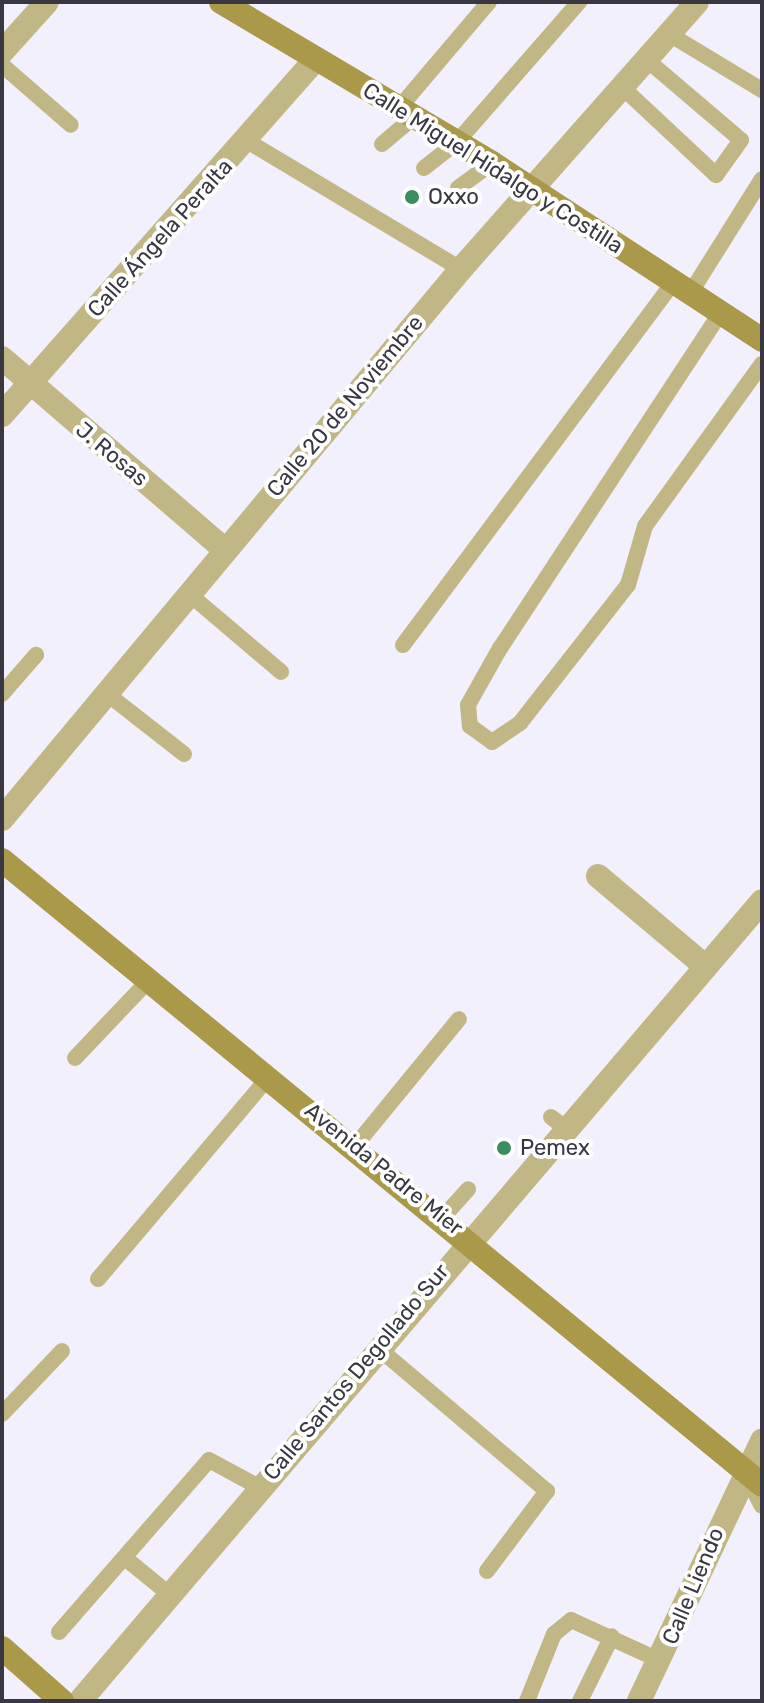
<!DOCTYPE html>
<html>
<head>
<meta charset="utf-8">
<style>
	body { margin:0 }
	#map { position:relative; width:764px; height:1703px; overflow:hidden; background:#f3f0fe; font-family:Rubik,sans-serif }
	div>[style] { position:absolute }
	.lane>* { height:16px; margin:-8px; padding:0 8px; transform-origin:8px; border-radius:8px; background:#c1b785 }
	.street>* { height:24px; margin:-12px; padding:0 12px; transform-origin:12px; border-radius:12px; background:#c1b785 }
	.secondary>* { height:24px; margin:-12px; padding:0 12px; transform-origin:12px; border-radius:12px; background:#a99949 }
	.dots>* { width:22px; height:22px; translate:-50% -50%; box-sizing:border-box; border:4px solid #fff; border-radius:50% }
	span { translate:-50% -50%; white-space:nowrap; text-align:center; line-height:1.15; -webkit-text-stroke:8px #fff; paint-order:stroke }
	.street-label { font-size:22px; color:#393741 }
	.poi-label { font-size:22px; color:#393741 }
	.left { translate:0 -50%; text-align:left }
	.frame { position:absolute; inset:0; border:4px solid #393741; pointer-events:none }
</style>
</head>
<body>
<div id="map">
	<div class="lane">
		<div style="left:669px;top:34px;width:109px;rotate:31.1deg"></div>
		<div style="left:2px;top:65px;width:91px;rotate:41deg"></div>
		<div style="left:622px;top:87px;width:129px;rotate:43.1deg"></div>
		<div style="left:716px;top:175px;width:43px;rotate:-54.5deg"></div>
		<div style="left:741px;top:140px;width:123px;rotate:-139.6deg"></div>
		<div style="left:399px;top:108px;width:139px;rotate:-49.7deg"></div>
		<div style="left:247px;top:141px;width:249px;rotate:30.9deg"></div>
		<div style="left:382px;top:144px;width:42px;rotate:-40.2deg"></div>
		<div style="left:424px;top:168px;width:42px;rotate:-38.2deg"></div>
		<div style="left:457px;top:142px;width:186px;rotate:-48.9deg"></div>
		<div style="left:458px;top:188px;width:42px;rotate:-36.3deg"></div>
		<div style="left:691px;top:292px;width:133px;rotate:-57.9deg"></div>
		<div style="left:721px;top:312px;width:402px;rotate:123.3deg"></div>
		<div style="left:500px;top:648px;width:65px;rotate:119.3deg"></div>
		<div style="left:468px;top:705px;width:21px;rotate:85deg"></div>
		<div style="left:470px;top:726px;width:27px;rotate:36deg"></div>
		<div style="left:492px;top:742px;width:34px;rotate:-34deg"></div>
		<div style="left:520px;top:723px;width:175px;rotate:-52deg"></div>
		<div style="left:628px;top:585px;width:61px;rotate:-73.9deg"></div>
		<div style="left:645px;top:526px;width:200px;rotate:-54.2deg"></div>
		<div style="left:188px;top:593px;width:122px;rotate:40.3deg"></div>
		<div style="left:403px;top:645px;width:454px;rotate:-53.3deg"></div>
		<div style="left:106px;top:693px;width:99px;rotate:38deg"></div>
		<div style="left:2px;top:694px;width:52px;rotate:-48.9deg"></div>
		<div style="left:75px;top:1058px;width:108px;rotate:-46.5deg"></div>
		<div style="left:551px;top:1117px;width:16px;rotate:38deg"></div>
		<div style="left:355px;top:1146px;width:164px;rotate:-50.7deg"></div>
		<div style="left:444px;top:1216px;width:36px;rotate:-48deg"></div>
		<div style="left:98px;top:1279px;width:265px;rotate:-49.8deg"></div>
		<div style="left:377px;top:1347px;width:223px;rotate:40.3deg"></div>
		<div style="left:547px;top:1491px;width:100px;rotate:126.9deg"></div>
		<div style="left:2px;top:1414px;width:87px;rotate:-46.4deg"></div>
		<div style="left:748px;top:1479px;width:30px;rotate:63deg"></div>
		<div style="left:125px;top:1558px;width:57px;rotate:39.3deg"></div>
		<div style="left:59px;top:1632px;width:228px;rotate:-48.9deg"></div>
		<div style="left:209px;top:1460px;width:57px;rotate:28.4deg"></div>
		<div style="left:527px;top:1701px;width:72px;rotate:-68.1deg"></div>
		<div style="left:554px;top:1634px;width:22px;rotate:-39deg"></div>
		<div style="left:571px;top:1620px;width:99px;rotate:24.5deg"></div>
		<div style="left:580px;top:1701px;width:72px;rotate:-63.8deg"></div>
	</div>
	<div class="street">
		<div style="left:2px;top:52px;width:67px;rotate:-48deg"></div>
		<div style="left:2px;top:358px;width:293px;rotate:40.7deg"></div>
		<div style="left:2px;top:415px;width:475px;rotate:-48.6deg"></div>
		<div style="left:2px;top:819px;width:716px;rotate:-50.15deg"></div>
		<div style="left:461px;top:269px;width:356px;rotate:-48.5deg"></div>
		<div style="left:598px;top:876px;width:140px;rotate:40.1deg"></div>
		<div style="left:80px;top:1701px;width:1051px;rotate:-49.55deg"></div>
		<div style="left:639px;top:1701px;width:288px;rotate:-64.7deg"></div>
	</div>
	<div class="secondary">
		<div style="left:221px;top:2px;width:315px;rotate:30.7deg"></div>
		<div style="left:492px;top:163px;width:323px;rotate:33.2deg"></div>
		<div style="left:2px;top:860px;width:984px;rotate:39.43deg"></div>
		<div style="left:2px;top:1648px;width:80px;rotate:41.5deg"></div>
	</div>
	<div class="dots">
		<div style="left:412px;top:197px;background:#3a8d5f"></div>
		<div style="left:504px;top:1148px;background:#3a8d5f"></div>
	</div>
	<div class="street-label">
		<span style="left:493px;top:168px;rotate:32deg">Calle Miguel Hidalgo y Costilla</span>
		<span style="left:160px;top:238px;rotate:-48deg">Calle Ángela Peralta</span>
		<span style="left:345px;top:406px;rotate:-50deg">Calle 20 de Noviembre</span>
		<span style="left:112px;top:454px;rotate:40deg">J. Rosas</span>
		<span style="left:384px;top:1169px;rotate:39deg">Avenida Padre Mier</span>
		<span style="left:356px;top:1372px;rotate:-50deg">Calle Santos Degollado Sur</span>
		<span style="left:693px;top:1586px;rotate:-67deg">Calle Liendo</span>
	</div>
	<div class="poi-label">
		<span class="left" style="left:428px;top:197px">Oxxo</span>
		<span class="left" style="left:520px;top:1148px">Pemex</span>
	</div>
	<div class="frame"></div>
</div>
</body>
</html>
